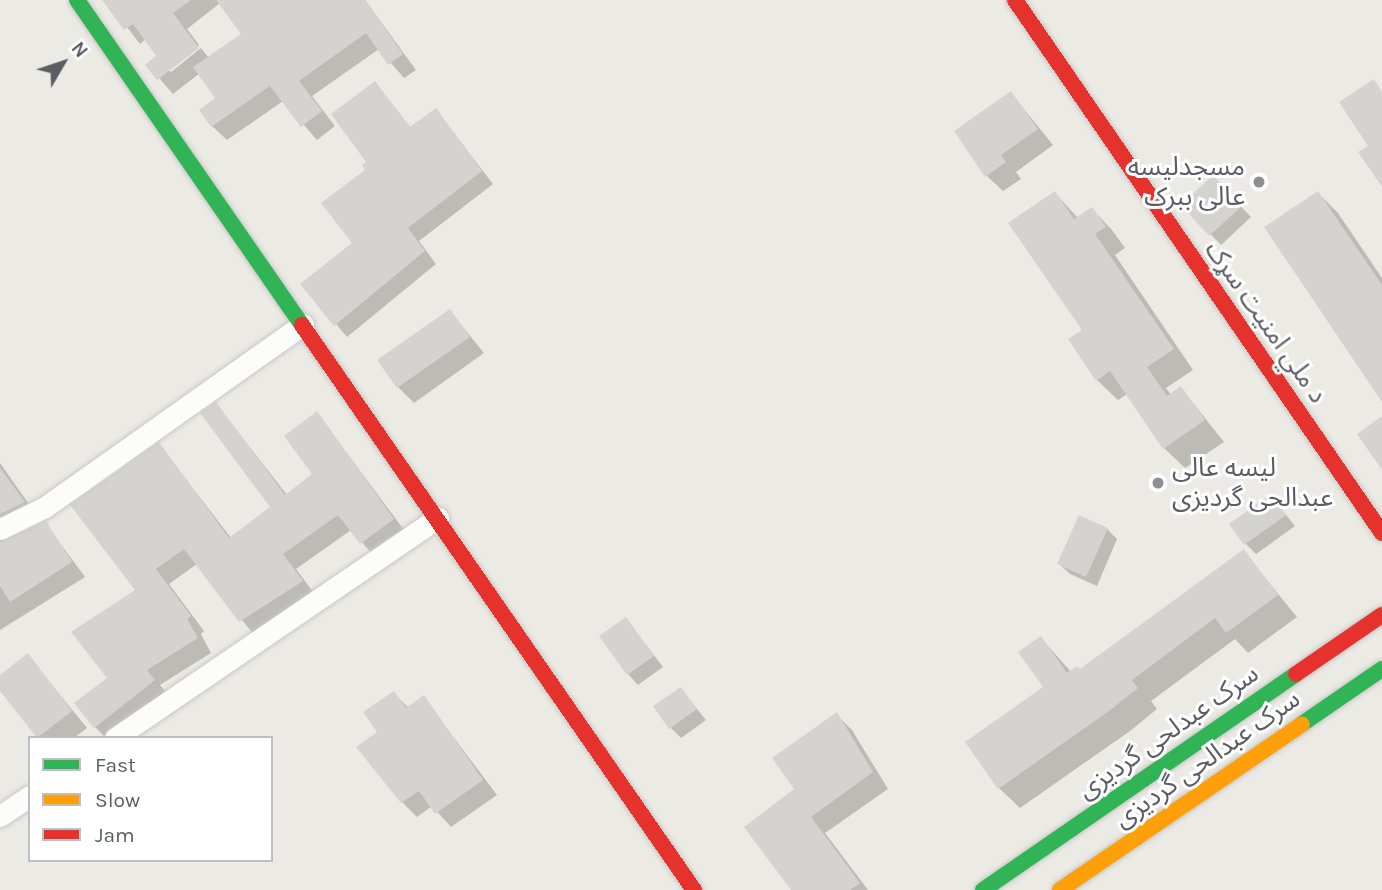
<!DOCTYPE html>
<html>
<head>
<meta charset="utf-8">
<style>
	body { margin:0 }
	#map { position:relative; width:1382px; height:890px; overflow:hidden; background:#ebeae4; font-family:Karla,"Noto Sans Arabic",sans-serif }
	div>[style] { position:absolute }
	.shadow>* { inset:0; background:#0003 }
	.building>* { inset:0; background:#d4d3cf }
	.roads { filter:drop-shadow(0 0 2px #c7c7c5) drop-shadow(0 0 2px #c7c7c5) }
	.street>* { height:21px; margin:-10.5px; padding:0 10.5px; transform-origin:10.5px; border-radius:10.5px; background:#fcfcfb }
	.fast>* { height:16px; margin:-8px; padding:0 8px; transform-origin:8px; border-radius:8px; background:#30b455 }
	.slow>* { height:16px; margin:-8px; padding:0 8px; transform-origin:8px; border-radius:8px; background:#ff9f0a }
	.jam>* { height:16px; margin:-8px; padding:0 8px; transform-origin:8px; border-radius:8px; background:#e5322d }
	.dots>* { width:19px; height:19px; translate:-50% -50%; box-sizing:border-box; border:4px solid #fff; border-radius:50% }
	span { translate:-50% -50%; white-space:nowrap; text-align:center; line-height:1.15; -webkit-text-stroke:6px #fff; paint-order:stroke }
	.poi-label { font-size:26px; color:#5a5e63 }
	.right { translate:-100% -50%; text-align:right }
	.left { translate:0 -50%; text-align:left }
	.street-label { font-size:26px; color:#5a5e63 }
	.legend { position:absolute; left:28px; top:736px; width:245px; height:126px; box-sizing:border-box; background:#fff; border:2px solid #bdbfc1; margin:0; padding:9px 12px; list-style:none; font-size:21px; color:#5a5e63 }
	.legend li { display:flex; align-items:center; gap:14px; height:35px }
	.legend b { width:35px; border:2px solid #bdbfc1 }
	.north { position:absolute; left:28px; top:28px; width:70px; height:70px; -webkit-text-stroke:5px #fff; paint-order:stroke; rotate:51deg; font-size:19px; font-weight:700; line-height:28px; text-align:center; color:#5a5e63 }
	.north::after { content:''; display:block; margin:auto; width:24px; height:32px; background:#5a5e63; clip-path:polygon(50% 0,100% 100%,50% 72%,0 100%) }
</style>
</head>
<body>
<div id="map">
	<div class="shadow">
		<div style="clip-path:polygon(evenodd,106px 0,365px 0,416px 70px,404px 78px,379px 49px,312px 96px,335px 126px,317px 140px,283px 101px,227px 140px,212px 126px,218px 99px,200px 73px,173px 94px,148px 65px,159px 56px,146px 39px,140px 44px,106px 0,220px 3px,243px 34px,209px 58px,201px 48px,171px 72px,168px 70px,199px 45px,187px 29px,220px 3px)"></div>
		<div style="clip-path:polygon(375px 83px,411px 128px,436px 110px,493px 184px,419px 241px,436px 264px,347px 337px,303px 284px,354px 243px,369px 162px)"></div>
		<div style="clip-path:polygon(1011px 93px,1053px 145px,1016px 172px,1021px 179px,1003px 191px,987px 176px)"></div>
		<div style="clip-path:polygon(1213px 177px,1251px 217px,1221px 245px,1183px 205px)"></div>
		<div style="clip-path:polygon(1055px 193px,1078px 218px,1092px 209px,1112px 230px,1125px 248px,1115px 255px,1193px 370px,1166px 388px,1171px 395px,1181px 388px,1224px 442px,1185px 468px,1164px 448px,1127px 394px,1118px 400px,1097px 380px)"></div>
		<div style="clip-path:polygon(1318px 193px,1338px 213px,1382px 278px,1382px 399px)"></div>
		<div style="clip-path:polygon(450px 311px,484px 353px,414px 403px,398px 387px)"></div>
		<div style="clip-path:polygon(216px 404px,287px 495px,315px 475px,317px 413px,407px 534px,375px 557px,351px 530px,296px 569px,316px 596px,255px 636px,197px 564px,169px 584px,204px 631px,201px 634px,211px 653px,160px 685px,168px 695px,106px 738px,95px 727px,138px 590px,159px 444px,231px 538px,272px 508px)"></div>
		<div style="clip-path:polygon(0 463px,38px 517px,3px 536px,3px 542px,45px 523px,85px 577px,0 630px)"></div>
		<div style="clip-path:polygon(1271px 496px,1295px 526px,1256px 554px,1245px 543px)"></div>
		<div style="clip-path:polygon(1107px 529px,1117px 539px,1097px 586px,1070px 574px,1059px 564px)"></div>
		<div style="clip-path:polygon(1243px 551px,1297px 617px,1248px 653px,1235px 639px,1151px 701px,1157px 709px,1130px 731px,1020px 808px,999px 788px,1045px 687px,1041px 638px,1071px 672px,1080px 671px)"></div>
		<div style="clip-path:polygon(626px 619px,663px 667px,638px 685px,628px 674px)"></div>
		<div style="clip-path:polygon(28px 656px,87px 728px,74px 738px,38px 738px,0 688px,0 677px)"></div>
		<div style="clip-path:polygon(681px 689px,706px 720px,681px 738px,671px 728px)"></div>
		<div style="clip-path:polygon(393px 693px,409px 708px,424px 698px,497px 795px,451px 827px,432px 806px,417px 817px,402px 802px,380px 733px)"></div>
		<div style="clip-path:polygon(836px 714px,852px 730px,888px 789px,825px 833px,868px 890px,793px 890px,797px 790px)"></div>
	</div>
	<div class="building">
		<div style="clip-path:polygon(102px 0,191px 0,173px 13px,199px 48px,157px 80px,145px 65px,156px 56px,133px 24px,124px 30px)"></div>
		<div style="clip-path:polygon(216px 0,365px 0,403px 54px,388px 65px,366px 33px,299px 81px,322px 111px,301px 127px,270px 86px,211px 127px,199px 110px,215px 98px,193px 67px,241px 34px)"></div>
		<div style="clip-path:polygon(1374px 79px,1382px 92px,1382px 187px,1358px 152px,1368px 146px,1339px 102px)"></div>
		<div style="clip-path:polygon(375px 81px,410px 127px,436px 108px,482px 171px,408px 228px,425px 251px,334px 326px,300px 284px,352px 243px,321px 203px,365px 170px,362px 165px,366px 162px,331px 114px)"></div>
		<div style="clip-path:polygon(1011px 91px,1038px 129px,1001px 155px,1006px 162px,985px 177px,954px 131px)"></div>
		<div style="clip-path:polygon(1213px 175px,1242px 206px,1209px 236px,1181px 205px)"></div>
		<div style="clip-path:polygon(1055px 191px,1074px 219px,1092px 207px,1106px 227px,1095px 234px,1174px 349px,1147px 367px,1167px 396px,1181px 386px,1205px 420px,1163px 449px,1110px 371px,1096px 381px,1068px 339px,1082px 330px,1008px 223px)"></div>
		<div style="clip-path:polygon(1318px 191px,1382px 285px,1382px 402px,1264px 227px)"></div>
		<div style="clip-path:polygon(450px 309px,470px 337px,397px 388px,377px 360px)"></div>
		<div style="clip-path:polygon(216px 402px,285px 495px,312px 474px,284px 436px,317px 411px,394px 519px,360px 544px,338px 515px,283px 554px,303px 581px,239px 622px,184px 549px,156px 569px,191px 616px,187px 619px,198px 638px,147px 670px,155px 680px,94px 728px,74px 703px,107px 678px,71px 632px,135px 590px,70px 505px,159px 442px,229px 538px,270px 507px,200px 413px)"></div>
		<div style="clip-path:polygon(1382px 416px,1382px 470px,1357px 434px)"></div>
		<div style="clip-path:polygon(0 468px,25px 502px,0 514px)"></div>
		<div style="clip-path:polygon(1271px 494px,1286px 515px,1244px 545px,1229px 524px)"></div>
		<div style="clip-path:polygon(1079px 515px,1108px 528px,1086px 577px,1057px 564px)"></div>
		<div style="clip-path:polygon(46px 521px,72px 562px,10px 602px,0 586px,0 542px)"></div>
		<div style="clip-path:polygon(1244px 549px,1278px 595px,1226px 633px,1215px 618px,1132px 680px,1138px 688px,1109px 711px,998px 789px,965px 742px,1043px 687px,1018px 652px,1041px 636px,1067px 673px,1077px 666px,1080px 669px)"></div>
		<div style="clip-path:polygon(626px 617px,654px 656px,627px 675px,599px 636px)"></div>
		<div style="clip-path:polygon(28px 653px,72px 711px,37px 738px,0 691px,0 675px)"></div>
		<div style="clip-path:polygon(681px 687px,697px 709px,669px 729px,653px 706px)"></div>
		<div style="clip-path:polygon(394px 691px,406px 708px,424px 695px,483px 780px,435px 814px,419px 791px,401px 803px,356px 747px,377px 732px,363px 712px)"></div>
		<div style="clip-path:polygon(837px 712px,873px 772px,811px 817px,860px 883px,850px 890px,791px 890px,744px 827px,794px 789px,772px 758px)"></div>
	</div>
	<div class="roads">
		<div class="street">
			<div style="left:0;top:529px;width:50px;rotate:-26.1deg"></div>
			<div style="left:45px;top:507px;width:316px;rotate:-35.3deg"></div>
			<div style="left:115px;top:738px;width:391px;rotate:-34.3deg"></div>
			<div style="left:0;top:816px;width:36px;rotate:-34deg"></div>
		</div>
		<div class="fast">
			<div style="left:77px;top:0;width:395px;rotate:55.3deg"></div>
			<div style="left:1302px;top:724px;width:97px;rotate:-34.5deg"></div>
			<div style="left:983px;top:890px;width:380px;rotate:-34.6deg"></div>
		</div>
		<div class="slow">
			<div style="left:1060px;top:890px;width:293px;rotate:-34.4deg"></div>
		</div>
		<div class="jam">
			<div style="left:1015px;top:0;width:647px;rotate:55.45deg"></div>
			<div style="left:302px;top:325px;width:688px;rotate:55.25deg"></div>
			<div style="left:1296px;top:674px;width:104px;rotate:-34.5deg"></div>
		</div>
	</div>
	<div class="dots">
		<div style="left:1259px;top:182px;background:#8d8f90"></div>
		<div style="left:1158px;top:483px;background:#8d8f90"></div>
	</div>
	<div class="poi-label">
		<span class="right" style="left:1245px;top:182px">مسجدلیسه<br>عالی ببرک</span>
		<span class="left" style="left:1172px;top:483px">لیسه عالی<br>عبدالحی گردیزی</span>
	</div>
	<div class="street-label">
		<span style="left:1266px;top:322px;rotate:55deg">د ملي امنیت سړک</span>
		<span style="left:1168px;top:732px;rotate:-35deg">سرک عبدلحی گردیزی</span>
		<span style="left:1207px;top:759px;rotate:-35deg">سرک عبدالحی گردیزی</span>
	</div>
	<ul class="legend">
	<li><b style="height:9px;background:#30b455"></b>Fast</li>
	<li><b style="height:9px;background:#ff9f0a"></b>Slow</li>
	<li><b style="height:9px;background:#e5322d"></b>Jam</li>
	</ul>
	<div class="north">N</div>
</div>
</body>
</html>
